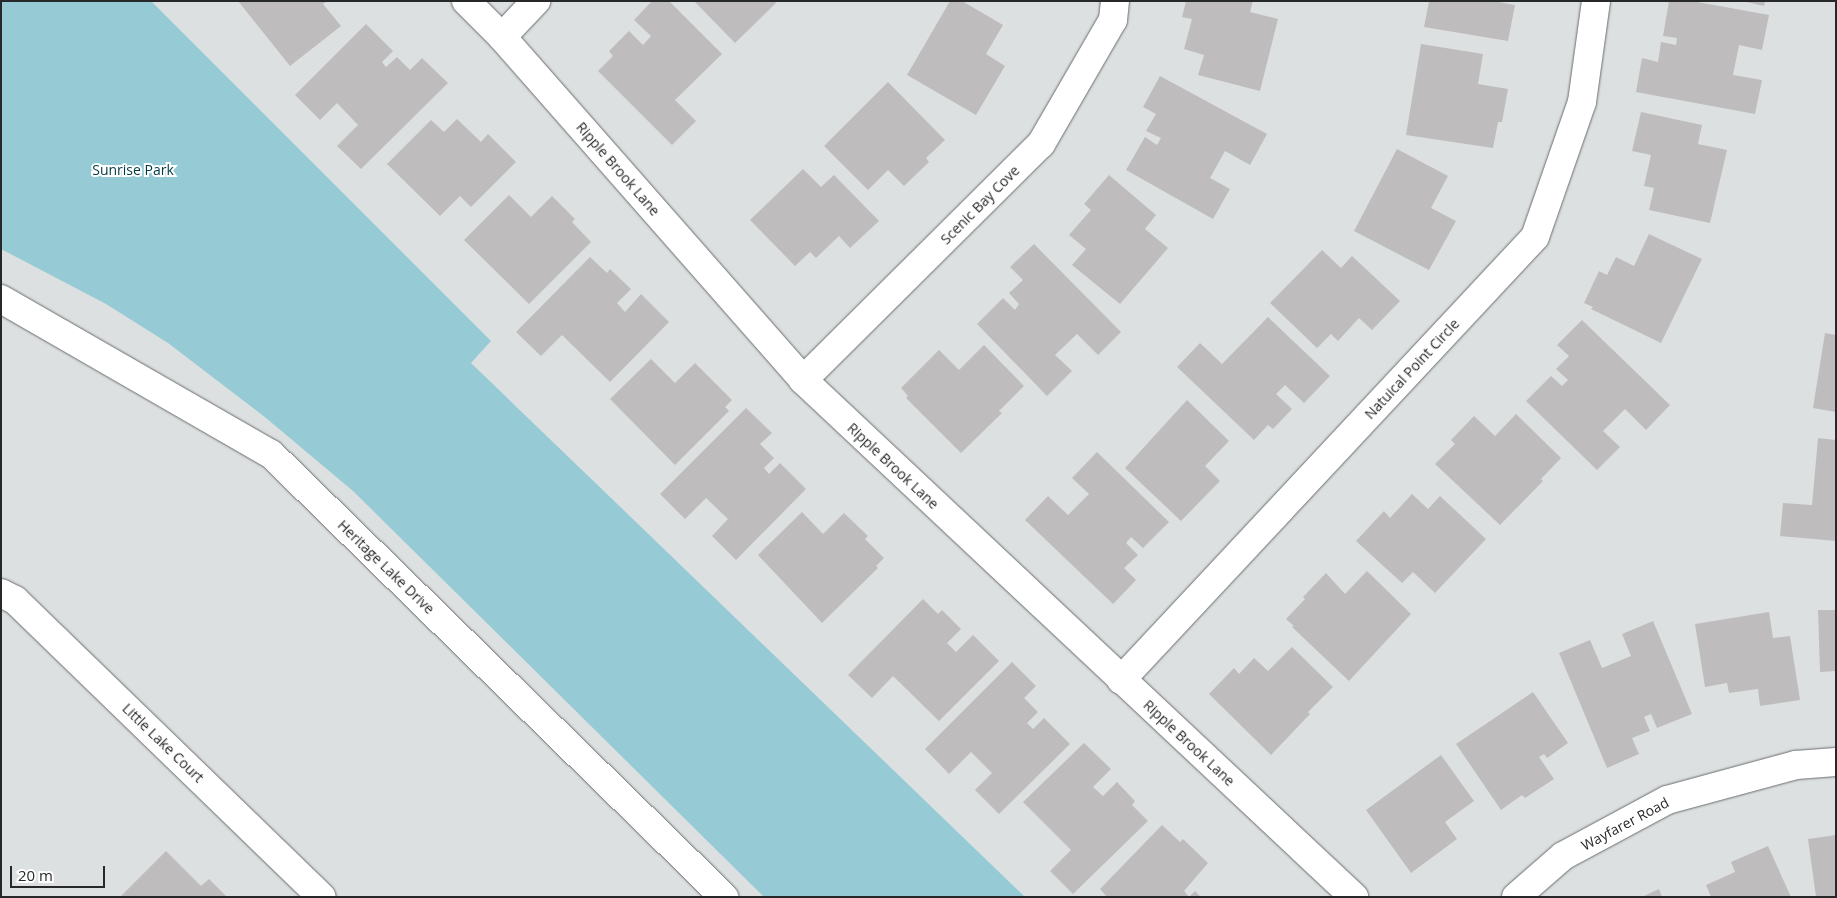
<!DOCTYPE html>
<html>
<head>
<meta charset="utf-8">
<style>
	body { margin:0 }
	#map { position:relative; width:1837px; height:898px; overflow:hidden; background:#dde0e1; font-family:"Open Sans",sans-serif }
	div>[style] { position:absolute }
	.green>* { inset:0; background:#96cbd6 }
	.building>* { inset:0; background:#bfbcbd }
	.roads { filter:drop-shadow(0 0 1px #6a6d6e) drop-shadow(0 0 1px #6a6d6e) }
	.minor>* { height:28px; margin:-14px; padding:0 14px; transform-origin:14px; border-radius:14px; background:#fff }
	span { translate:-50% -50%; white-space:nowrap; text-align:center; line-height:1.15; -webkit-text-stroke:4px #fff; paint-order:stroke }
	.street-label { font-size:14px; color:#272829 }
	.park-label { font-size:14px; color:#003b43 }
	.frame { position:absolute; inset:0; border:2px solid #272829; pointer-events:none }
	.scale { position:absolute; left:10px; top:866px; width:95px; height:22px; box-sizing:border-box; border:2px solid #272829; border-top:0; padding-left:6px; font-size:15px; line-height:18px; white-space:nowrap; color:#272829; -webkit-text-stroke:4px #fff; paint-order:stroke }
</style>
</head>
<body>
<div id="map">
	<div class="green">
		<div style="clip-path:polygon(1px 1px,151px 1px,491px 341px,471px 363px,1025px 897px,764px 897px,353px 491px,266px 418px,168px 343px,106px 304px,1px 249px)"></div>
	</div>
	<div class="building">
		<div style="clip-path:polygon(238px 1px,327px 1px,323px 4px,341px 26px,290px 66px)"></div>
		<div style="clip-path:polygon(652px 1px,669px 1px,722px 54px,675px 100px,696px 121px,672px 145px,598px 71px,613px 56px,609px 51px,629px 31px,643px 45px,651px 36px,634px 20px)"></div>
		<div style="clip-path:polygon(694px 1px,774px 1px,776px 3px,735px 43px)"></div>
		<div style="clip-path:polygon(950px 1px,962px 1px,1003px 25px,986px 54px,1005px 66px,976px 115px,907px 75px)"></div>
		<div style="clip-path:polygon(1186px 1px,1253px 1px,1250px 12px,1278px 19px,1260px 91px,1198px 75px,1204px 55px,1184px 49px,1192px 19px,1182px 17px)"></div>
		<div style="clip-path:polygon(1429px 1px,1493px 1px,1515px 5px,1508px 41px,1424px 27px)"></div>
		<div style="clip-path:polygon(1669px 1px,1692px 1px,1769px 15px,1762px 50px,1739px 45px,1733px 75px,1762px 80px,1755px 114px,1636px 92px,1642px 58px,1658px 62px,1661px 42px,1676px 45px,1677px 38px,1663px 36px)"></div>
		<div style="clip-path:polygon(1742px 1px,1765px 1px,1764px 6px)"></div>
		<div style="clip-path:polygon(366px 24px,393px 51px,382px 62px,386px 67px,397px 57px,410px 70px,422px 58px,448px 83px,361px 169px,337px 146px,358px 125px,337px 103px,320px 120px,295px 95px)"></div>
		<div style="clip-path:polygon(1421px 44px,1483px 54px,1478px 84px,1508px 89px,1502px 122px,1498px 122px,1493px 148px,1406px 135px)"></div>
		<div style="clip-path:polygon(1160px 76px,1267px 134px,1250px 165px,1225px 151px,1210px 178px,1230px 189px,1213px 219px,1126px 170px,1145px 137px,1157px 145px,1161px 138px,1146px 131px,1156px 114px,1143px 107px)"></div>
		<div style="clip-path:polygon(888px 82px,945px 140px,926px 158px,929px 162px,904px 186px,888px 170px,868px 190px,824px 146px)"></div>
		<div style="clip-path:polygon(1641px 112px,1702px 125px,1698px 144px,1727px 150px,1710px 223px,1649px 210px,1654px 188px,1644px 186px,1651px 155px,1632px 151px)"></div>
		<div style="clip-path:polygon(457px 119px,481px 142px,488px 134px,516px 162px,471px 207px,460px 196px,440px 216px,387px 164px,431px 120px,444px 132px)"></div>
		<div style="clip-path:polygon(1397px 149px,1448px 176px,1431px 208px,1456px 221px,1429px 270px,1354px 231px)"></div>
		<div style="clip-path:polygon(803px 169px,821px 187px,834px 175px,879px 221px,850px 248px,839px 236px,816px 258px,810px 252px,795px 266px,750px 220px)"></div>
		<div style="clip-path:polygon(1109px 175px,1156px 215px,1145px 229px,1168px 248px,1120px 304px,1072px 265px,1086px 249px,1069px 235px,1091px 210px,1084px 204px)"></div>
		<div style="clip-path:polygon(509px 195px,531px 217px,552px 196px,575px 219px,572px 222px,591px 242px,529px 304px,464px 240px)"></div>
		<div style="clip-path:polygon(1649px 234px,1702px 259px,1661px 343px,1591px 309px,1593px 307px,1584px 303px,1599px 271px,1607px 275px,1616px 257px,1634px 266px)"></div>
		<div style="clip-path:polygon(1034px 244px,1121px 332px,1098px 355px,1077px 334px,1055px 355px,1072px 371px,1047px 396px,977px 324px,1003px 298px,1015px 310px,1019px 304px,1009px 293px,1023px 280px,1010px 267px)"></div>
		<div style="clip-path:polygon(1322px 250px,1341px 268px,1352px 256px,1400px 301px,1372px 330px,1359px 318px,1338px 341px,1331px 334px,1317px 348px,1270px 303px)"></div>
		<div style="clip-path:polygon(590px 257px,607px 273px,610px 269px,631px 289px,617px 303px,625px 312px,641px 294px,669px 322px,610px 382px,562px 335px,541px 356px,516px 332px)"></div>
		<div style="clip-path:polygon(1268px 317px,1330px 376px,1304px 403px,1285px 385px,1276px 394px,1292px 409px,1273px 429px,1268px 425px,1254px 440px,1177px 367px,1200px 343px,1222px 364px)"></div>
		<div style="clip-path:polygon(1582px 320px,1670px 405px,1646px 430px,1625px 409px,1603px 431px,1620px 447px,1597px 470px,1526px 401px,1551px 376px,1562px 386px,1568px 380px,1556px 369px,1569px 356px,1557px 345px)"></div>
		<div style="clip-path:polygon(1825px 333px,1836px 335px,1836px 412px,1813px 408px)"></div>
		<div style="clip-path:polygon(984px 345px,1024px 386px,999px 411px,1002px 413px,961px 453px,906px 398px,908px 396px,901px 388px,939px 350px,959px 370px)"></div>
		<div style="clip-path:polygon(651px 359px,675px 383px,695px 363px,732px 400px,725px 407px,729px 411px,675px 465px,610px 399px)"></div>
		<div style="clip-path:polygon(1187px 400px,1229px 441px,1205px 466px,1220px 481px,1181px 521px,1125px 468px)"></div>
		<div style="clip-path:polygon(746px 408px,772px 433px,760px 444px,774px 458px,764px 468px,769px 474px,780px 463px,806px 489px,736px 560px,712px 536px,728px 519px,706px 498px,685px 519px,660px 494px)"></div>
		<div style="clip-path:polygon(1516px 414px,1561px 458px,1541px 479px,1543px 481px,1500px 525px,1435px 464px,1455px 444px,1451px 440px,1474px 416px,1495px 436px)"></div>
		<div style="clip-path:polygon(1818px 438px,1836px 440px,1836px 541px,1780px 536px,1783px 503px,1812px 505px)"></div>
		<div style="clip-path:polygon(1097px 452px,1169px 522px,1143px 548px,1131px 537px,1126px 543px,1138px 555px,1124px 568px,1136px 580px,1113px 604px,1025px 520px,1048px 496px,1068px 515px,1089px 494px,1072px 478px)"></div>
		<div style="clip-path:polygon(1412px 494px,1428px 509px,1440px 496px,1486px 539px,1435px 593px,1413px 572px,1402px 583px,1356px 541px,1384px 511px,1390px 518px)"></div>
		<div style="clip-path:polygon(802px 512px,823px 534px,844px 513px,868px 536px,865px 539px,884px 558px,876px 566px,878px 568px,822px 623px,758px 555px)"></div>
		<div style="clip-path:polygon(1367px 571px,1411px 614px,1349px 681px,1292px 627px,1294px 626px,1286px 619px,1305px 599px,1303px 597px,1326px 573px,1345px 594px)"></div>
		<div style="clip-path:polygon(923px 599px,938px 614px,942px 610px,961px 629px,947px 643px,956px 652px,973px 635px,999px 661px,939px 721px,893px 676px,872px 698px,848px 675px)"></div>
		<div style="clip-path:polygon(1818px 610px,1836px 610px,1836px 671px,1820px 672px)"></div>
		<div style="clip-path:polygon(1769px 612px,1773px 638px,1790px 636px,1800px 700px,1760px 706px,1758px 689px,1729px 693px,1727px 683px,1705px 687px,1695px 624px)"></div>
		<div style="clip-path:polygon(1653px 621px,1692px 714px,1657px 728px,1651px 714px,1644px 717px,1650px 731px,1632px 738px,1639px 754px,1607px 768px,1559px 653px,1590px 640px,1602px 668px,1631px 656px,1622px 634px)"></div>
		<div style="clip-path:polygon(1292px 647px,1333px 687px,1308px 712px,1310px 714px,1271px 755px,1209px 694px,1234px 668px,1239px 674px,1254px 658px,1268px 671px)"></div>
		<div style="clip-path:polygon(1012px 662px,1036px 686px,1024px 698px,1038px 712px,1027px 723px,1033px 729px,1044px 718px,1070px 744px,999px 814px,975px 790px,992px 773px,971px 752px,949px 774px,925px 749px)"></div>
		<div style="clip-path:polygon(1533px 692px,1568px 743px,1547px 758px,1544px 754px,1539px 757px,1554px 779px,1525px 798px,1522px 795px,1501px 810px,1456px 744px)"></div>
		<div style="clip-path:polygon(1084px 743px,1111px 769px,1093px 787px,1103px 796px,1117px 782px,1135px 801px,1132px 805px,1148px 821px,1073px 894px,1050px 871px,1071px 850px,1023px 802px)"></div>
		<div style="clip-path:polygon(1441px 755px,1474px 801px,1445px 822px,1457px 839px,1411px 873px,1366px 810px)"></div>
		<div style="clip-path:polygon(1162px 825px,1180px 842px,1183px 839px,1208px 863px,1184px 891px,1189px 897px,1195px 891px,1201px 897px,1107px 897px,1100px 889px)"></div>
		<div style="clip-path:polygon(1836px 835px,1836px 897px,1816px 897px,1808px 839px)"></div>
		<div style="clip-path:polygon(1768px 846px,1791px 897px,1711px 897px,1706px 885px,1735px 872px,1731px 862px)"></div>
		<div style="clip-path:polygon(166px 851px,201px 886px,209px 879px,227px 897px,120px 897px)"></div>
		<div style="clip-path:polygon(1659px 889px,1662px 897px,1642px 897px)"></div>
	</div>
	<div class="roads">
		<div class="minor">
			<div style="left:466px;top:1px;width:51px;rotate:45deg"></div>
			<div style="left:502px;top:37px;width:456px;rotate:48.7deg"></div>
			<div style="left:803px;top:380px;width:756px;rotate:43.18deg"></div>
			<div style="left:502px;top:37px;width:50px;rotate:-46.6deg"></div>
			<div style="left:1px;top:299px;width:311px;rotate:29.9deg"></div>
			<div style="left:271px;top:454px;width:634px;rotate:44.36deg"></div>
			<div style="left:803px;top:380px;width:335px;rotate:-44.8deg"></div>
			<div style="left:1041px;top:144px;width:143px;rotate:-59.9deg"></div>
			<div style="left:1113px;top:20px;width:19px;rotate:-84deg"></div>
			<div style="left:1px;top:593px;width:16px;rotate:27deg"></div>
			<div style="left:15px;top:600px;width:427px;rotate:44.1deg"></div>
			<div style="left:1121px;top:680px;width:606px;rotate:-46.94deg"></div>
			<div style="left:1535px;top:237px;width:143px;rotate:-70.8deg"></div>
			<div style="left:1582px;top:102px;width:102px;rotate:-82.1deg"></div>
			<div style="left:1516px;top:897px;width:62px;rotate:-41.1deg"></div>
			<div style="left:1563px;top:856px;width:118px;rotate:-28.3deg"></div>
			<div style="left:1667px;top:800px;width:134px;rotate:-15.2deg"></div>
			<div style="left:1796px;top:765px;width:40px;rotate:-4.3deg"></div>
		</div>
	</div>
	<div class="street-label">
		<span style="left:618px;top:169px;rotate:49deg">Ripple Brook Lane</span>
		<span style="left:980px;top:205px;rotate:-45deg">Scenic Bay Cove</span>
		<span style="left:1412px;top:369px;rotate:-47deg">Natuical Point Circle</span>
		<span style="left:893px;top:466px;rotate:43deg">Ripple Brook Lane</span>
		<span style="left:386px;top:567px;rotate:44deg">Heritage Lake Drive</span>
		<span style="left:163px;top:743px;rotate:44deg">Little Lake Court</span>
		<span style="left:1189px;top:743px;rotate:43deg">Ripple Brook Lane</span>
		<span style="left:1625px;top:824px;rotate:-28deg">Wayfarer Road</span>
	</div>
	<div class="park-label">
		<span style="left:133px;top:170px">Sunrise Park</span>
	</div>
	<div class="frame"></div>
	<div class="scale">20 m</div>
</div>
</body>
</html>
